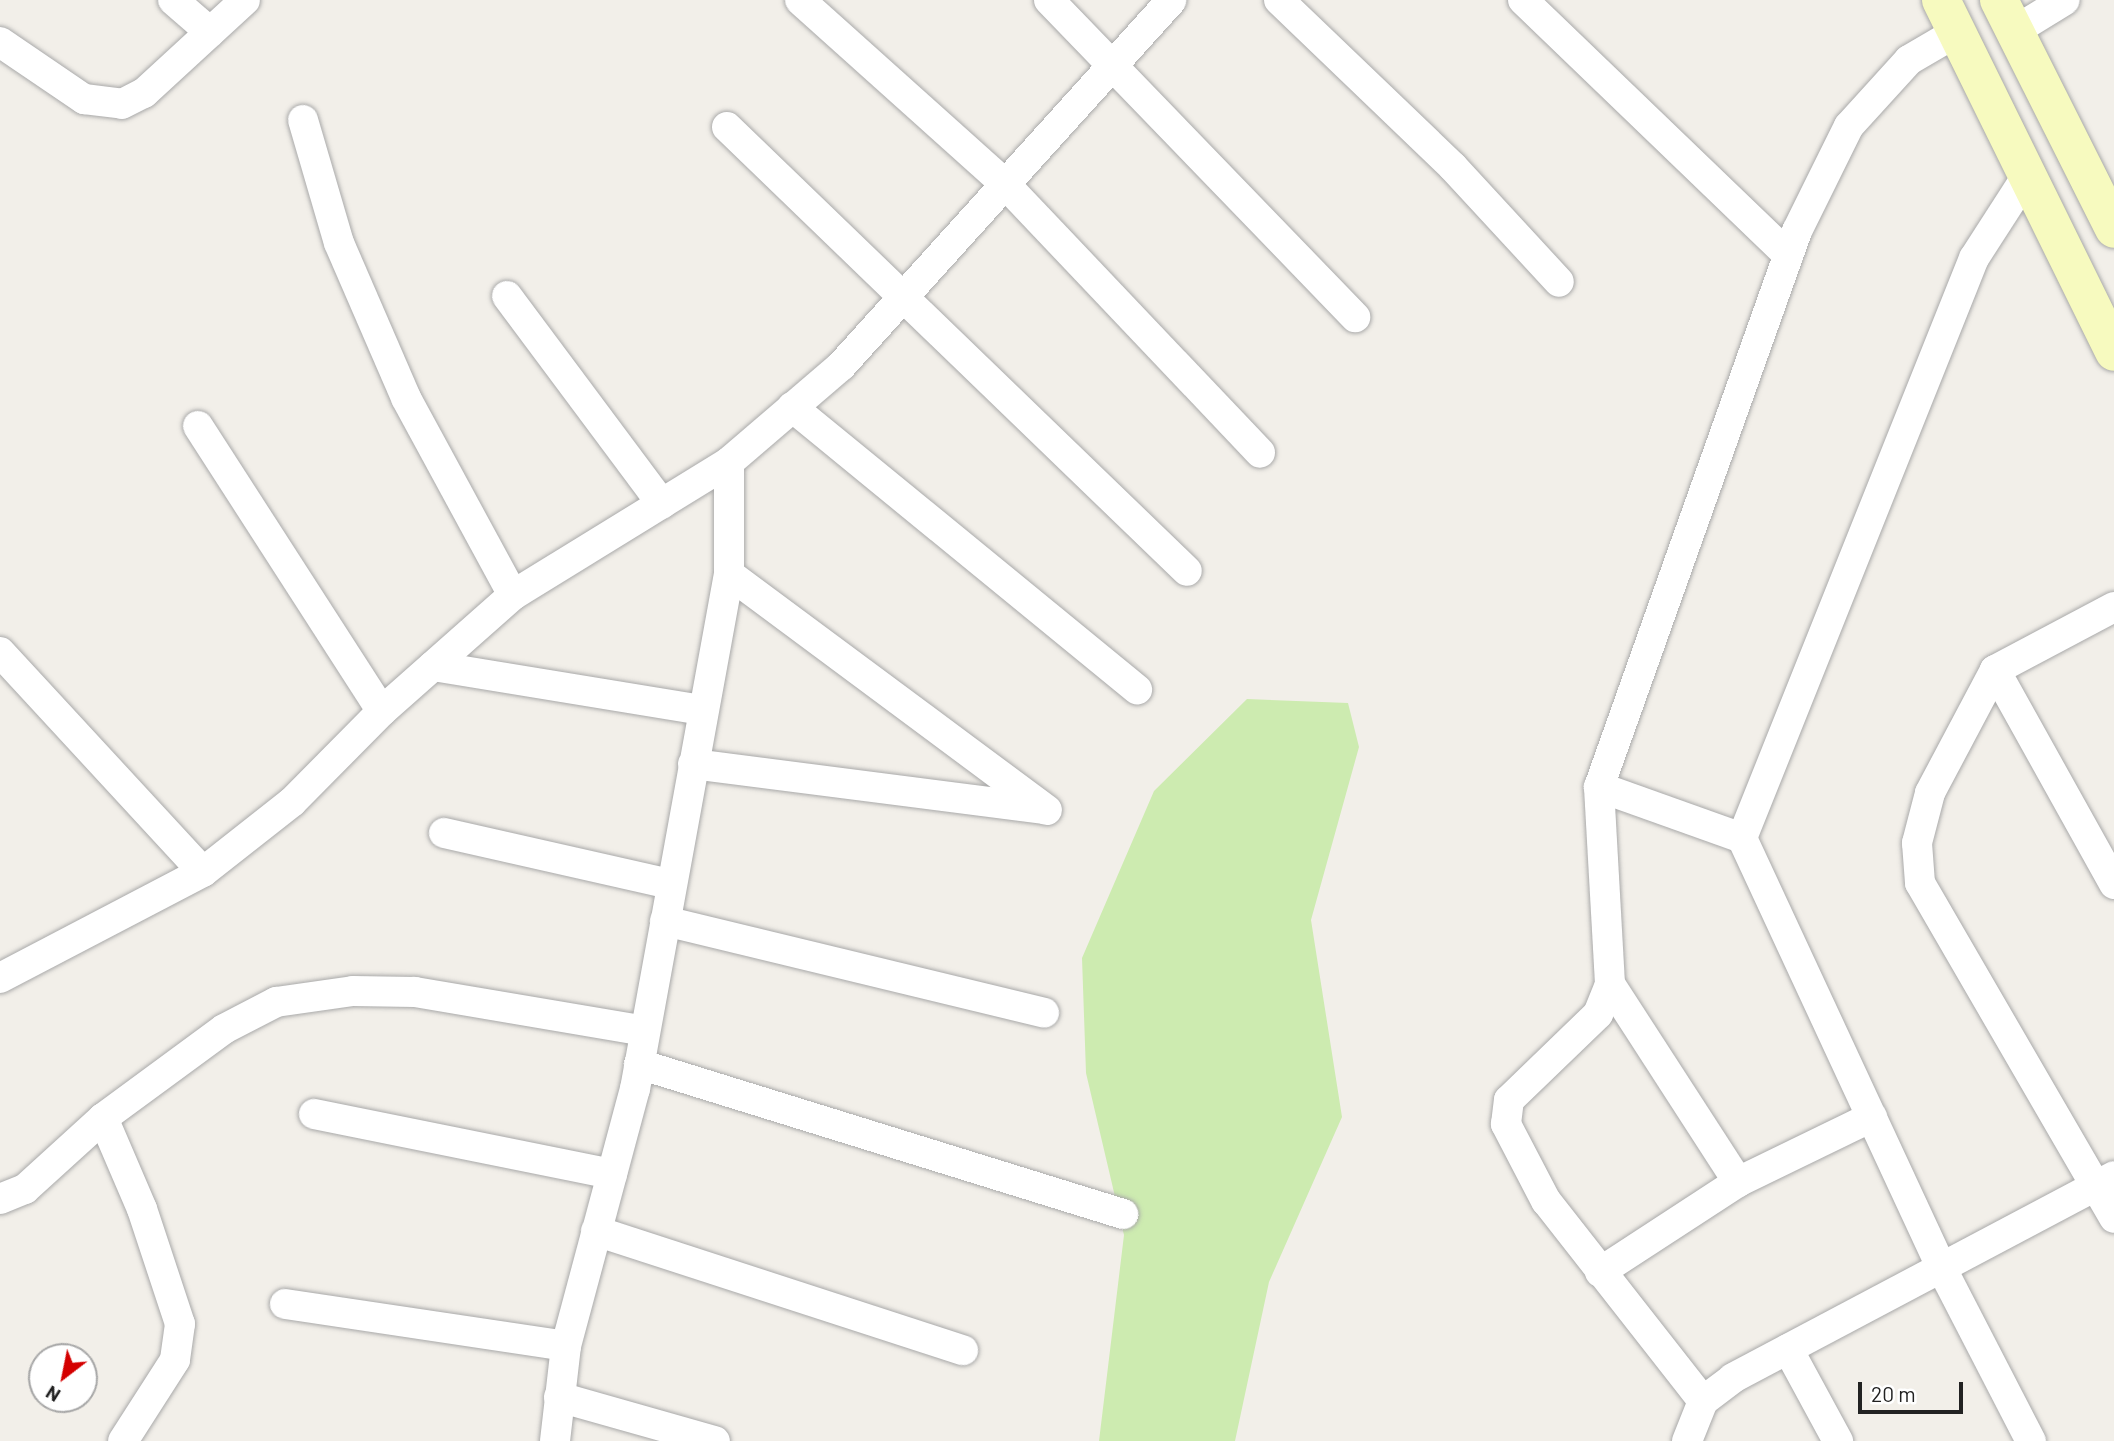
<!DOCTYPE html>
<html>
<head>
<meta charset="utf-8">
<style>
	body { margin:0 }
	#map { position:relative; width:2114px; height:1441px; overflow:hidden; background:#f2efe9; font-family:Barlow,sans-serif }
	div>[style] { position:absolute }
	.grass>* { inset:0; background:#cdebb0 }
	.roads { filter:drop-shadow(0 0 2px #a9a9a9) drop-shadow(0 0 2px #a9a9a9) }
	.street>* { height:30px; margin:-15px; padding:0 15px; transform-origin:15px; border-radius:15px; background:#fff }
	.secondary>* { height:38px; margin:-19px; padding:0 19px; transform-origin:19px; border-radius:19px; background:#f7fabf }
	span { translate:-50% -50%; white-space:nowrap; text-align:center; line-height:1.15; -webkit-text-stroke:5px #fff; paint-order:stroke }
	.north { position:absolute; left:28px; top:1343px; width:70px; height:70px; box-sizing:border-box; background:#fff; border:2px solid #a7a7a7; border-radius:50%; rotate:212deg; font-size:19px; font-weight:700; line-height:28px; text-align:center; color:#222 }
	.north::after { content:''; display:block; margin:auto; width:24px; height:32px; background:#d40000; clip-path:polygon(50% 0,100% 100%,50% 72%,0 100%) }
	.scale { position:absolute; left:1858px; top:1382px; width:105px; height:32px; box-sizing:border-box; border:4px solid #222; border-top:0; padding-left:9px; font-size:21px; line-height:24px; white-space:nowrap; color:#222; -webkit-text-stroke:5px #fff; paint-order:stroke }
</style>
</head>
<body>
<div id="map">
	<div class="grass">
		<div style="clip-path:polygon(1247px 699px,1348px 703px,1359px 747px,1311px 920px,1342px 1117px,1269px 1282px,1235px 1441px,1099px 1441px,1124px 1235px,1086px 1073px,1082px 958px,1154px 791px)"></div>
	</div>
	<div class="roads">
		<div class="street">
			<div style="left:173px;top:0;width:49px;rotate:40.9deg"></div>
			<div style="left:800px;top:0;width:277px;rotate:41.9deg"></div>
			<div style="left:1006px;top:185px;width:369px;rotate:46.5deg"></div>
			<div style="left:1049px;top:0;width:441px;rotate:46deg"></div>
			<div style="left:1279px;top:0;width:241px;rotate:43.8deg"></div>
			<div style="left:1453px;top:167px;width:156px;rotate:47.3deg"></div>
			<div style="left:1523px;top:0;width:368px;rotate:43.9deg"></div>
			<div style="left:2016px;top:30px;width:57px;rotate:-31.5deg"></div>
			<div style="left:0;top:42px;width:102px;rotate:34.2deg"></div>
			<div style="left:84px;top:99px;width:38px;rotate:7deg"></div>
			<div style="left:122px;top:104px;width:25px;rotate:-27deg"></div>
			<div style="left:144px;top:93px;width:137px;rotate:-42.6deg"></div>
			<div style="left:303px;top:120px;width:128px;rotate:73.7deg"></div>
			<div style="left:339px;top:243px;width:169px;rotate:66.6deg"></div>
			<div style="left:406px;top:398px;width:224px;rotate:61.5deg"></div>
			<div style="left:727px;top:127px;width:639px;rotate:43.99deg"></div>
			<div style="left:2025px;top:179px;width:94px;rotate:122.8deg"></div>
			<div style="left:1974px;top:258px;width:625px;rotate:111.8deg"></div>
			<div style="left:1742px;top:838px;width:473px;rotate:65.1deg"></div>
			<div style="left:1941px;top:1267px;width:196px;rotate:62.7deg"></div>
			<div style="left:507px;top:296px;width:259px;rotate:53.3deg"></div>
			<div style="left:792px;top:407px;width:446px;rotate:39.3deg"></div>
			<div style="left:198px;top:426px;width:339px;rotate:57.2deg"></div>
			<div style="left:729px;top:574px;width:396px;rotate:36.6deg"></div>
			<div style="left:2114px;top:607px;width:135px;rotate:152.1deg"></div>
			<div style="left:1995px;top:670px;width:245px;rotate:60.9deg"></div>
			<div style="left:0;top:652px;width:299px;rotate:47.3deg"></div>
			<div style="left:203px;top:872px;width:113px;rotate:-38.2deg"></div>
			<div style="left:292px;top:802px;width:128px;rotate:-45.3deg"></div>
			<div style="left:382px;top:711px;width:175px;rotate:-41.5deg"></div>
			<div style="left:513px;top:595px;width:254px;rotate:-31.6deg"></div>
			<div style="left:729px;top:462px;width:148px;rotate:-40.6deg"></div>
			<div style="left:841px;top:366px;width:493px;rotate:-47.9deg"></div>
			<div style="left:433px;top:666px;width:274px;rotate:9.3deg"></div>
			<div style="left:1995px;top:670px;width:139px;rotate:117.9deg"></div>
			<div style="left:1930px;top:793px;width:52px;rotate:104.6deg"></div>
			<div style="left:1917px;top:843px;width:40px;rotate:85.7deg"></div>
			<div style="left:1920px;top:883px;width:387px;rotate:59.9deg"></div>
			<div style="left:693px;top:764px;width:353px;rotate:7.3deg"></div>
			<div style="left:1599px;top:787px;width:152px;rotate:19.6deg"></div>
			<div style="left:444px;top:833px;width:233px;rotate:12.7deg"></div>
			<div style="left:665px;top:921px;width:390px;rotate:13.6deg"></div>
			<div style="left:0;top:978px;width:229px;rotate:-27.6deg"></div>
			<div style="left:1610px;top:984px;width:236px;rotate:57.1deg"></div>
			<div style="left:1738px;top:1182px;width:149px;rotate:-25.9deg"></div>
			<div style="left:639px;top:1064px;width:507px;rotate:17.22deg"></div>
			<div style="left:314px;top:1114px;width:304px;rotate:11.4deg"></div>
			<div style="left:103px;top:1118px;width:99px;rotate:66.8deg"></div>
			<div style="left:142px;top:1209px;width:121px;rotate:71.7deg"></div>
			<div style="left:180px;top:1324px;width:36px;rotate:98deg"></div>
			<div style="left:175px;top:1360px;width:96px;rotate:122.7deg"></div>
			<div style="left:0;top:1199px;width:27px;rotate:-22deg"></div>
			<div style="left:25px;top:1189px;width:105px;rotate:-42.3deg"></div>
			<div style="left:103px;top:1118px;width:150px;rotate:-36.3deg"></div>
			<div style="left:224px;top:1029px;width:59px;rotate:-27.4deg"></div>
			<div style="left:276px;top:1002px;width:78px;rotate:-8.1deg"></div>
			<div style="left:353px;top:991px;width:62px;rotate:0.9deg"></div>
			<div style="left:415px;top:992px;width:233px;rotate:9.6deg"></div>
			<div style="left:596px;top:1231px;width:386px;rotate:18deg"></div>
			<div style="left:1600px;top:1272px;width:165px;rotate:-33.1deg"></div>
			<div style="left:285px;top:1304px;width:284px;rotate:8.5deg"></div>
			<div style="left:1788px;top:1349px;width:105px;rotate:61.5deg"></div>
			<div style="left:559px;top:1397px;width:162px;rotate:15.8deg"></div>
			<div style="left:1703px;top:1401px;width:254px;rotate:-128.1deg"></div>
			<div style="left:1546px;top:1201px;width:87px;rotate:-117.5deg"></div>
			<div style="left:1506px;top:1124px;width:24px;rotate:-83deg"></div>
			<div style="left:1509px;top:1100px;width:124px;rotate:-44deg"></div>
			<div style="left:1598px;top:1014px;width:32px;rotate:-68deg"></div>
			<div style="left:1610px;top:984px;width:197px;rotate:-93.2deg"></div>
			<div style="left:1599px;top:787px;width:590px;rotate:-70.4deg"></div>
			<div style="left:1797px;top:231px;width:117px;rotate:-63.7deg"></div>
			<div style="left:1849px;top:126px;width:89px;rotate:-47.7deg"></div>
			<div style="left:1909px;top:60px;width:56px;rotate:-30.3deg"></div>
			<div style="left:555px;top:1441px;width:96px;rotate:-83.4deg"></div>
			<div style="left:566px;top:1346px;width:266px;rotate:-75deg"></div>
			<div style="left:635px;top:1089px;width:524px;rotate:-79.66deg"></div>
			<div style="left:729px;top:574px;width:112px;rotate:-90deg"></div>
			<div style="left:1687px;top:1441px;width:43px;rotate:-68.2deg"></div>
			<div style="left:1703px;top:1401px;width:38px;rotate:-37deg"></div>
			<div style="left:1733px;top:1378px;width:431px;rotate:-27.9deg"></div>
		</div>
		<div class="secondary">
			<div style="left:1941px;top:0;width:392px;rotate:63.8deg"></div>
			<div style="left:1999px;top:0;width:256px;rotate:63.3deg"></div>
		</div>
	</div>
	<div class="north">N</div>
	<div class="scale">20 m</div>
</div>
</body>
</html>
